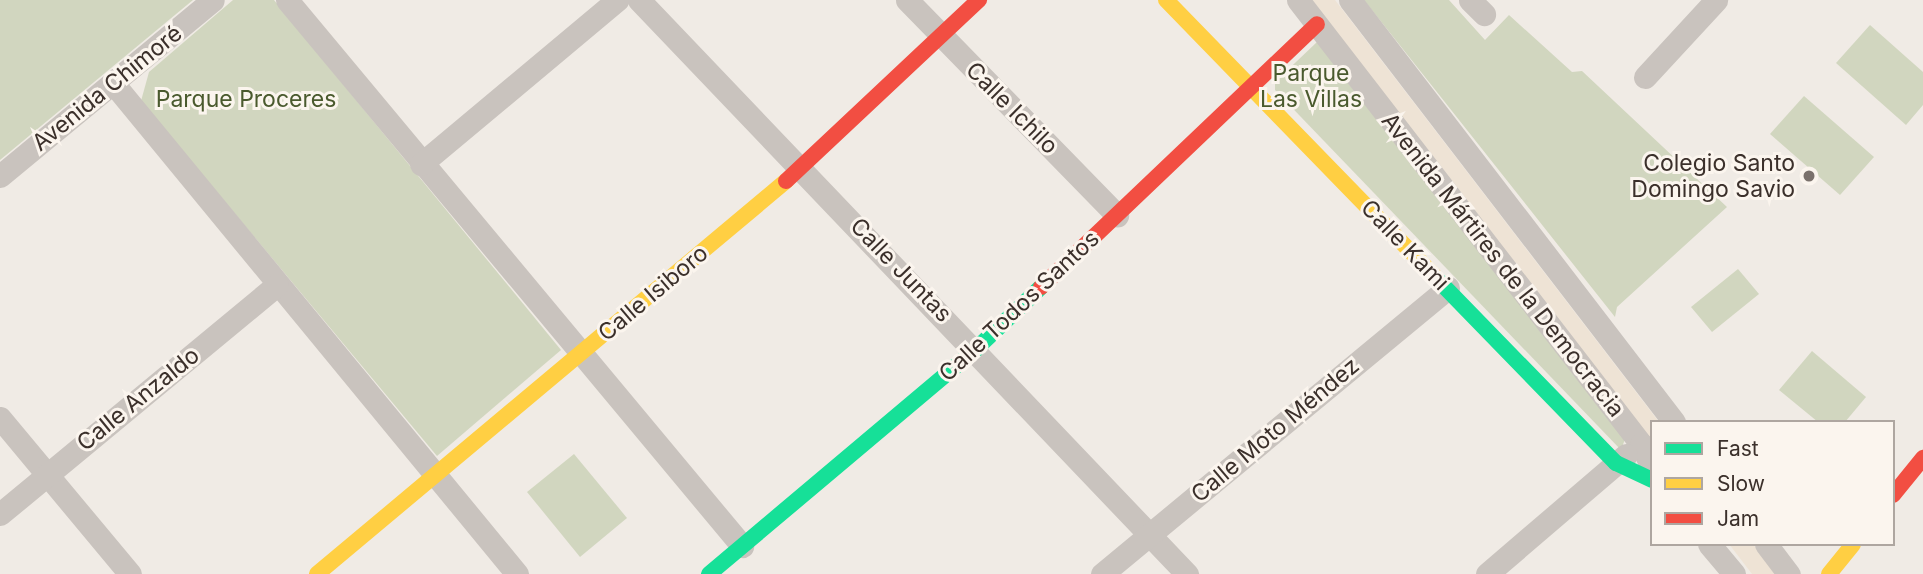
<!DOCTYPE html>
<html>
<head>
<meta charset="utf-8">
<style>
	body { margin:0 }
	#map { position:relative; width:1923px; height:574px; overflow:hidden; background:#f0ebe5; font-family:Inter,sans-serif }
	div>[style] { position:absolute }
	.green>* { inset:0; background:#d1d6bf }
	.plaza>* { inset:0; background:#eee3d5 }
	.street>* { height:23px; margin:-11.5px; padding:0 11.5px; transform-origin:11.5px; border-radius:11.5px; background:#c9c3be }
	.fast>* { height:16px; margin:-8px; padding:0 8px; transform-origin:8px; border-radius:8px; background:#16e098 }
	.slow>* { height:16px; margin:-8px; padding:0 8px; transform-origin:8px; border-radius:8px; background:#ffcf43 }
	.jam>* { height:16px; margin:-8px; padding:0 8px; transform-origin:8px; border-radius:8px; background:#f24e42 }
	.dots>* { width:19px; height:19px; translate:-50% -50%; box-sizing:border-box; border:4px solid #fbf5ee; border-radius:50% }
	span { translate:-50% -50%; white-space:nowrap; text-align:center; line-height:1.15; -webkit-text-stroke:6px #fbf5ee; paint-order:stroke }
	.park-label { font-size:23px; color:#4a5a2e }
	.street-label { font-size:23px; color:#3b302b }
	.poi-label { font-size:23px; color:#3b302b }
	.right { translate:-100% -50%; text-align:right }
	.legend { position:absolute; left:1650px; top:420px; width:245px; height:126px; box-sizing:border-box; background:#fbf5ee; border:2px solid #aea6a0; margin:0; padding:9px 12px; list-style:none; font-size:21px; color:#3b302b }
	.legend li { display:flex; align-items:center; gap:14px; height:35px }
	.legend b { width:35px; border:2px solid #aea6a0 }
</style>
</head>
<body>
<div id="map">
	<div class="green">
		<div style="clip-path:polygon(0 0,193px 0,0 160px)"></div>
		<div style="clip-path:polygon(233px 0,274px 0,561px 350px,437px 456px,141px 101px,149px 72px)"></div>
		<div style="clip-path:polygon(1364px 0,1449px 0,1485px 40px,1509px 15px,1572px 72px,1582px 71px,1727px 207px,1617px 307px,1615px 317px)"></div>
		<div style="clip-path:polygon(1870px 25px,1923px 72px,1923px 105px,1906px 125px,1836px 63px)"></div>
		<div style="clip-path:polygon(1317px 42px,1625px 439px,1621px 450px,1275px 90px,1275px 82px)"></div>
		<div style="clip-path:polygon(1804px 96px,1874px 157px,1840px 195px,1770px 134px)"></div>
		<div style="clip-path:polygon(1738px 269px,1759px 294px,1712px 332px,1691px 307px)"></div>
		<div style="clip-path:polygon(1812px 351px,1866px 397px,1845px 422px,1818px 422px,1779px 390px)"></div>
		<div style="clip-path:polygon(574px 454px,627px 518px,580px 557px,527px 492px)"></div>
	</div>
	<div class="plaza">
		<div style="clip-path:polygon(1312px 0,1335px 0,1659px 422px,1652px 422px,1652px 443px)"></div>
		<div style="clip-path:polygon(1729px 544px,1753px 544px,1776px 574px,1752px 574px)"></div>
	</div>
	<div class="street">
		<div style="left:287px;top:0;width:711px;rotate:50.19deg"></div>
		<div style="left:639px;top:0;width:794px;rotate:46.33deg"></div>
		<div style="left:907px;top:0;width:301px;rotate:45.7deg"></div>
		<div style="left:1298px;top:0;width:561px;rotate:52.31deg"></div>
		<div style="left:1641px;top:444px;width:26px;rotate:65deg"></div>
		<div style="left:1350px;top:0;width:532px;rotate:52.48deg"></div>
		<div style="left:1470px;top:0;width:20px;rotate:45deg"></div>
		<div style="left:1645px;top:77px;width:105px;rotate:-47.3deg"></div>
		<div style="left:113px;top:83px;width:636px;rotate:50.55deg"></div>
		<div style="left:421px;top:164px;width:256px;rotate:-39.9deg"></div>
		<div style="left:0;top:176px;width:276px;rotate:-39.6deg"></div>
		<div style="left:0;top:418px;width:203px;rotate:50.2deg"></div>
		<div style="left:0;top:514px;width:359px;rotate:-39.6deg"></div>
		<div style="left:1709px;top:544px;width:39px;rotate:50deg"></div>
		<div style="left:1766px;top:544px;width:38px;rotate:53deg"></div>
		<div style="left:1102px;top:574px;width:449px;rotate:-39.6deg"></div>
		<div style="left:1487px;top:574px;width:183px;rotate:-40.6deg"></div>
	</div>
	<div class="fast">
		<div style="left:1434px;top:276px;width:261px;rotate:45.8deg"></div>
		<div style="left:1616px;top:463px;width:40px;rotate:25deg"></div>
		<div style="left:709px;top:574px;width:351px;rotate:-40.1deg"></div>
		<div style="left:977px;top:348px;width:88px;rotate:-43.6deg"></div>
	</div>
	<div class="slow">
		<div style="left:1166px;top:0;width:385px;rotate:45.8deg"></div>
		<div style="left:317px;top:574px;width:612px;rotate:-39.96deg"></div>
		<div style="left:1829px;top:574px;width:38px;rotate:-51deg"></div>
	</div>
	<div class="jam">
		<div style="left:786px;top:181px;width:265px;rotate:-43.2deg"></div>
		<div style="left:1041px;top:287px;width:381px;rotate:-43.6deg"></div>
		<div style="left:1893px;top:495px;width:48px;rotate:-51deg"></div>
	</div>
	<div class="dots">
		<div style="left:1809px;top:176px;background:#7a716c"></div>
	</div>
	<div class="park-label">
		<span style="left:1311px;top:86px">Parque<br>Las Villas</span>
		<span style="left:246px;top:99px">Parque Proceres</span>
	</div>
	<div class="street-label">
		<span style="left:107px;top:88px;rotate:-39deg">Avenida Chimoré</span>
		<span style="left:1012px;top:108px;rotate:45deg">Calle Ichilo</span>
		<span style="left:1405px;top:245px;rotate:46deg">Calle Kami</span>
		<span style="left:1503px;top:265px;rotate:52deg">Avenida Mártires de la Democracia</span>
		<span style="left:901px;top:270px;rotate:46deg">Calle Juntas</span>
		<span style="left:653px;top:293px;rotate:-40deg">Calle Isiboro</span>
		<span style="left:1019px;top:306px;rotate:-43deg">Calle Todos Santos</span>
		<span style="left:138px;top:399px;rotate:-39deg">Calle Anzaldo</span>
		<span style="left:1275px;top:430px;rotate:-40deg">Calle Moto Méndez</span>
	</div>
	<div class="poi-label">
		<span class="right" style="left:1795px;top:176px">Colegio Santo<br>Domingo Savio</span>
	</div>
	<ul class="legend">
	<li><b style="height:9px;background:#16e098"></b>Fast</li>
	<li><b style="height:9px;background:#ffcf43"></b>Slow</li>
	<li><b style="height:9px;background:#f24e42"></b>Jam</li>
	</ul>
</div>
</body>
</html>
